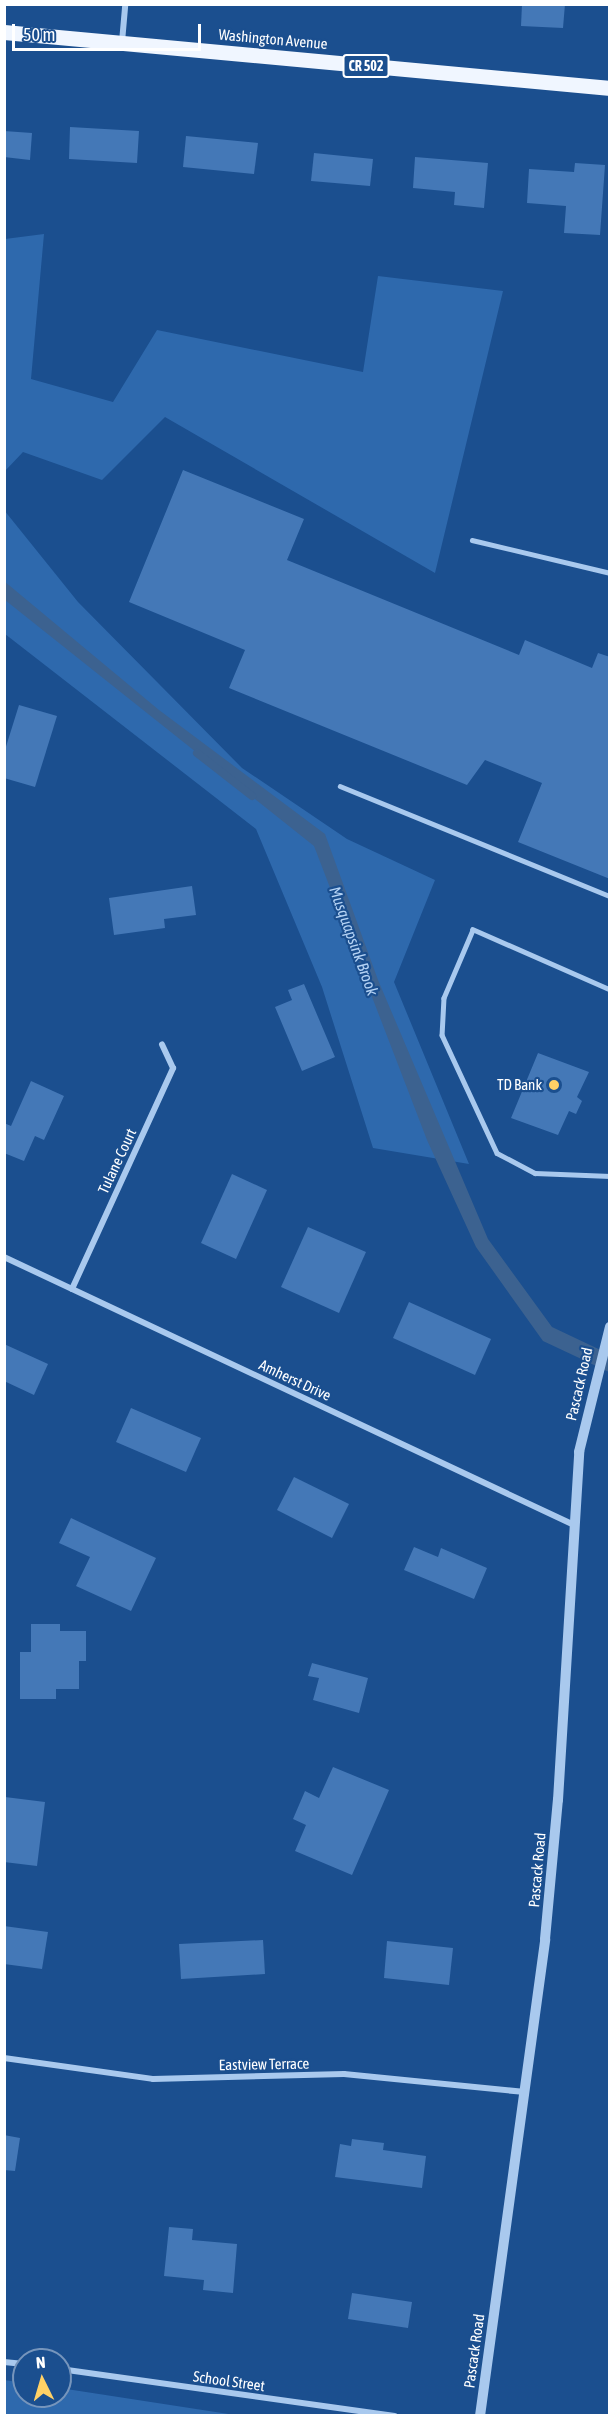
<!DOCTYPE html>
<html>
<head>
<meta charset="utf-8">
<style>
	body { margin:0 }
	#map { position:relative; width:614px; height:2420px; overflow:hidden; background:#1b4f8f; font-family:"Asap Condensed",sans-serif }
	div>[style] { position:absolute }
	.green>* { inset:0; background:#2e69ad }
	.water>* { inset:0; background:#3c6290 }
	.stream>* { height:8px; margin:-4px; padding:0 4px; transform-origin:4px; border-radius:4px; background:#3c6290 }
	.building>* { inset:0; background:#4478b7 }
	.service>* { height:4.5px; margin:-2.25px; padding:0 2.25px; transform-origin:2.25px; border-radius:2.25px; background:#a9c9ee }
	.minor>* { height:6px; margin:-3px; padding:0 3px; transform-origin:3px; border-radius:3px; background:#a9c9ee }
	.tertiary>* { height:10px; margin:-5px; padding:0 5px; transform-origin:5px; border-radius:5px; background:#a9c9ee }
	.primary>* { height:15px; margin:-7.5px; padding:0 7.5px; transform-origin:7.5px; border-radius:7.5px; background:#f0f6ff }
	.dots>* { width:16px; height:16px; translate:-50% -50%; box-sizing:border-box; border:3px solid #1b4f8f; border-radius:50% }
	span { translate:-50% -50%; white-space:nowrap; text-align:center; line-height:1.15; -webkit-text-stroke:4.5px #1b4f8f; paint-order:stroke }
	.shield-label span { padding:2px 4px; background:#1b4f8f; border:2px solid; border-radius:4px; -webkit-text-stroke-width:0 }
	.shield-label { font-size:14px; color:#fff; font-weight:700 }
	.street-label { font-size:15px; color:#fff }
	.poi-label { font-size:15px; color:#fff }
	.right { translate:-100% -50%; text-align:right }
	.water-label { font-size:16px; color:#b5d3f5; font-style:italic }
	.frame { position:absolute; inset:0; border:6px solid #fff; pointer-events:none }
	.north { position:absolute; left:12px; top:2348px; width:60px; height:60px; box-sizing:border-box; background:#1b4f8f; border:2px solid #7695bc; border-radius:50%; rotate:355deg; font-size:16px; font-weight:700; line-height:24px; text-align:center; color:#fff }
	.north::after { content:''; display:block; margin:auto; width:21px; height:27px; background:#ffd166; clip-path:polygon(50% 0,100% 100%,50% 72%,0 100%) }
	.scale { position:absolute; left:12px; top:24px; width:189px; height:27px; box-sizing:border-box; border:3px solid #fff; border-top:0; padding-left:8px; font-size:18px; line-height:21px; white-space:nowrap; color:#fff; -webkit-text-stroke:4px #1b4f8f; paint-order:stroke }
</style>
</head>
<body>
<div id="map">
	<div class="green">
		<div style="clip-path:polygon(44px 234px,31px 379px,113px 402px,157px 330px,363px 372px,378px 276px,503px 291px,435px 573px,165px 417px,102px 480px,23px 452px,5px 471px,5px 239px)"></div>
		<div style="clip-path:polygon(4px 510px,78px 602px,242px 768px,347px 839px,435px 880px,394px 982px,469px 1164px,373px 1148px,322px 987px,256px 829px,5px 634px)"></div>
		<div style="clip-path:polygon(4px 2380px,24px 2383px,24px 2396px,60px 2396px,60px 2388px,235px 2415px,5px 2415px)"></div>
	</div>
	<div class="water">
		<div style="clip-path:polygon(4px 581px,159px 710px,325px 834px,378px 980px,488px 1239px,552px 1327px,609px 1354px,609px 1372px,543px 1341px,476px 1247px,427px 1140px,314px 846px,5px 600px)"></div>
	</div>
	<div class="stream">
		<div style="left:197px;top:753px;width:70px;rotate:38deg"></div>
	</div>
	<div class="building">
		<div style="clip-path:polygon(522px 4px,565px 4px,563px 28px,521px 26px)"></div>
		<div style="clip-path:polygon(70px 127px,139px 131px,137px 163px,69px 159px)"></div>
		<div style="clip-path:polygon(4px 131px,32px 133px,30px 160px,4px 157px)"></div>
		<div style="clip-path:polygon(186px 136px,258px 143px,254px 174px,183px 167px)"></div>
		<div style="clip-path:polygon(314px 153px,373px 159px,370px 186px,311px 181px)"></div>
		<div style="clip-path:polygon(415px 157px,488px 163px,484px 208px,454px 205px,455px 192px,413px 188px)"></div>
		<div style="clip-path:polygon(575px 163px,605px 165px,600px 235px,564px 233px,566px 206px,527px 203px,529px 169px,574px 172px)"></div>
		<div style="clip-path:polygon(183px 470px,304px 519px,287px 560px,519px 655px,525px 640px,592px 668px,598px 653px,610px 657px,610px 879px,518px 842px,542px 783px,485px 760px,467px 785px,229px 688px,245px 650px,129px 602px)"></div>
		<div style="clip-path:polygon(19px 705px,57px 716px,35px 787px,4px 778px,4px 753px)"></div>
		<div style="clip-path:polygon(192px 886px,196px 915px,164px 919px,165px 928px,114px 935px,109px 898px)"></div>
		<div style="clip-path:polygon(304px 984px,335px 1057px,302px 1071px,275px 1007px,292px 1000px,288px 990px)"></div>
		<div style="clip-path:polygon(538px 1053px,589px 1072px,577px 1097px,582px 1101px,576px 1114px,569px 1111px,558px 1135px,511px 1118px)"></div>
		<div style="clip-path:polygon(31px 1081px,64px 1096px,44px 1140px,35px 1136px,24px 1161px,4px 1153px,4px 1123px,11px 1126px)"></div>
		<div style="clip-path:polygon(232px 1174px,267px 1190px,236px 1259px,201px 1243px)"></div>
		<div style="clip-path:polygon(308px 1227px,366px 1252px,339px 1313px,281px 1287px)"></div>
		<div style="clip-path:polygon(409px 1302px,491px 1339px,475px 1375px,393px 1338px)"></div>
		<div style="clip-path:polygon(4px 1344px,48px 1364px,34px 1395px,4px 1381px)"></div>
		<div style="clip-path:polygon(131px 1408px,201px 1438px,186px 1472px,116px 1442px)"></div>
		<div style="clip-path:polygon(294px 1477px,349px 1504px,332px 1538px,277px 1510px)"></div>
		<div style="clip-path:polygon(71px 1518px,156px 1558px,131px 1611px,76px 1586px,90px 1557px,59px 1543px)"></div>
		<div style="clip-path:polygon(414px 1547px,438px 1557px,441px 1548px,487px 1568px,474px 1599px,404px 1570px)"></div>
		<div style="clip-path:polygon(31px 1624px,60px 1624px,60px 1631px,86px 1631px,86px 1661px,79px 1661px,79px 1689px,56px 1689px,56px 1699px,20px 1699px,20px 1652px,31px 1652px)"></div>
		<div style="clip-path:polygon(312px 1663px,368px 1678px,359px 1713px,313px 1700px,319px 1678px,308px 1676px)"></div>
		<div style="clip-path:polygon(333px 1767px,389px 1790px,352px 1875px,295px 1851px,306px 1825px,293px 1819px,305px 1791px,319px 1798px)"></div>
		<div style="clip-path:polygon(5px 1797px,45px 1802px,37px 1866px,4px 1862px)"></div>
		<div style="clip-path:polygon(4px 1926px,48px 1932px,42px 1969px,4px 1964px)"></div>
		<div style="clip-path:polygon(263px 1940px,265px 1974px,181px 1979px,179px 1944px)"></div>
		<div style="clip-path:polygon(387px 1941px,453px 1948px,449px 1985px,384px 1978px)"></div>
		<div style="clip-path:polygon(4px 2135px,20px 2138px,15px 2171px,4px 2170px)"></div>
		<div style="clip-path:polygon(352px 2139px,384px 2143px,383px 2150px,426px 2156px,422px 2188px,335px 2177px,340px 2144px,351px 2146px)"></div>
		<div style="clip-path:polygon(169px 2227px,193px 2229px,192px 2240px,237px 2244px,233px 2293px,203px 2290px,204px 2280px,164px 2276px)"></div>
		<div style="clip-path:polygon(352px 2293px,412px 2302px,408px 2328px,348px 2319px)"></div>
	</div>
	<div class="service">
		<div style="left:472px;top:540px;width:142px;rotate:13.4deg"></div>
		<div style="left:340px;top:786px;width:292px;rotate:22.2deg"></div>
		<div style="left:610px;top:990px;width:150px;rotate:-156.3deg"></div>
		<div style="left:473px;top:930px;width:74px;rotate:113.1deg"></div>
		<div style="left:444px;top:998px;width:37px;rotate:93deg"></div>
		<div style="left:442px;top:1035px;width:130px;rotate:65deg"></div>
		<div style="left:497px;top:1153px;width:43px;rotate:27.8deg"></div>
		<div style="left:535px;top:1173px;width:75px;rotate:2.3deg"></div>
	</div>
	<div class="minor">
		<div style="left:122px;top:42px;width:38px;rotate:-85deg"></div>
		<div style="left:4px;top:1257px;width:630px;rotate:25.18deg"></div>
		<div style="left:72px;top:1289px;width:243px;rotate:-65.4deg"></div>
		<div style="left:173px;top:1068px;width:26px;rotate:-115deg"></div>
		<div style="left:4px;top:2058px;width:150px;rotate:8deg"></div>
		<div style="left:153px;top:2079px;width:191px;rotate:-1.5deg"></div>
		<div style="left:344px;top:2074px;width:182px;rotate:5.7deg"></div>
		<div style="left:4px;top:2362px;width:20px;rotate:6deg"></div>
		<div style="left:60px;top:2369px;width:338px;rotate:8deg"></div>
	</div>
	<div class="tertiary">
		<div style="left:480px;top:2416px;width:481px;rotate:-82.2deg"></div>
		<div style="left:545px;top:1939px;width:140px;rotate:-84.7deg"></div>
		<div style="left:558px;top:1800px;width:349px;rotate:-86.5deg"></div>
		<div style="left:579px;top:1452px;width:129px;rotate:-76.1deg"></div>
	</div>
	<div class="primary">
		<div style="left:4px;top:32px;width:609px;rotate:5.28deg"></div>
	</div>
	<div class="dots">
		<div style="left:554px;top:1085px;background:#ffd166"></div>
	</div>
	<div class="shield-label">
		<span style="left:366px;top:66px">CR 502</span>
	</div>
	<div class="street-label">
		<span style="left:273px;top:39px;rotate:5deg">Washington Avenue</span>
		<span style="left:117px;top:1161px;rotate:-65deg">Tulane Court</span>
		<span style="left:295px;top:1380px;rotate:25deg">Amherst Drive</span>
		<span style="left:579px;top:1384px;rotate:-77deg">Pascack Road</span>
		<span style="left:537px;top:1870px;rotate:-85deg">Pascack Road</span>
		<span style="left:264px;top:2064px;rotate:-1deg">Eastview Terrace</span>
		<span style="left:474px;top:2351px;rotate:-82deg">Pascack Road</span>
		<span style="left:229px;top:2381px;rotate:8deg">School Street</span>
	</div>
	<div class="poi-label">
		<span class="right" style="left:542px;top:1085px">TD Bank</span>
	</div>
	<div class="water-label">
		<span style="left:354px;top:941px;rotate:70deg">Musquapsink Brook</span>
	</div>
	<div class="frame"></div>
	<div class="north">N</div>
	<div class="scale">50 m</div>
</div>
</body>
</html>
